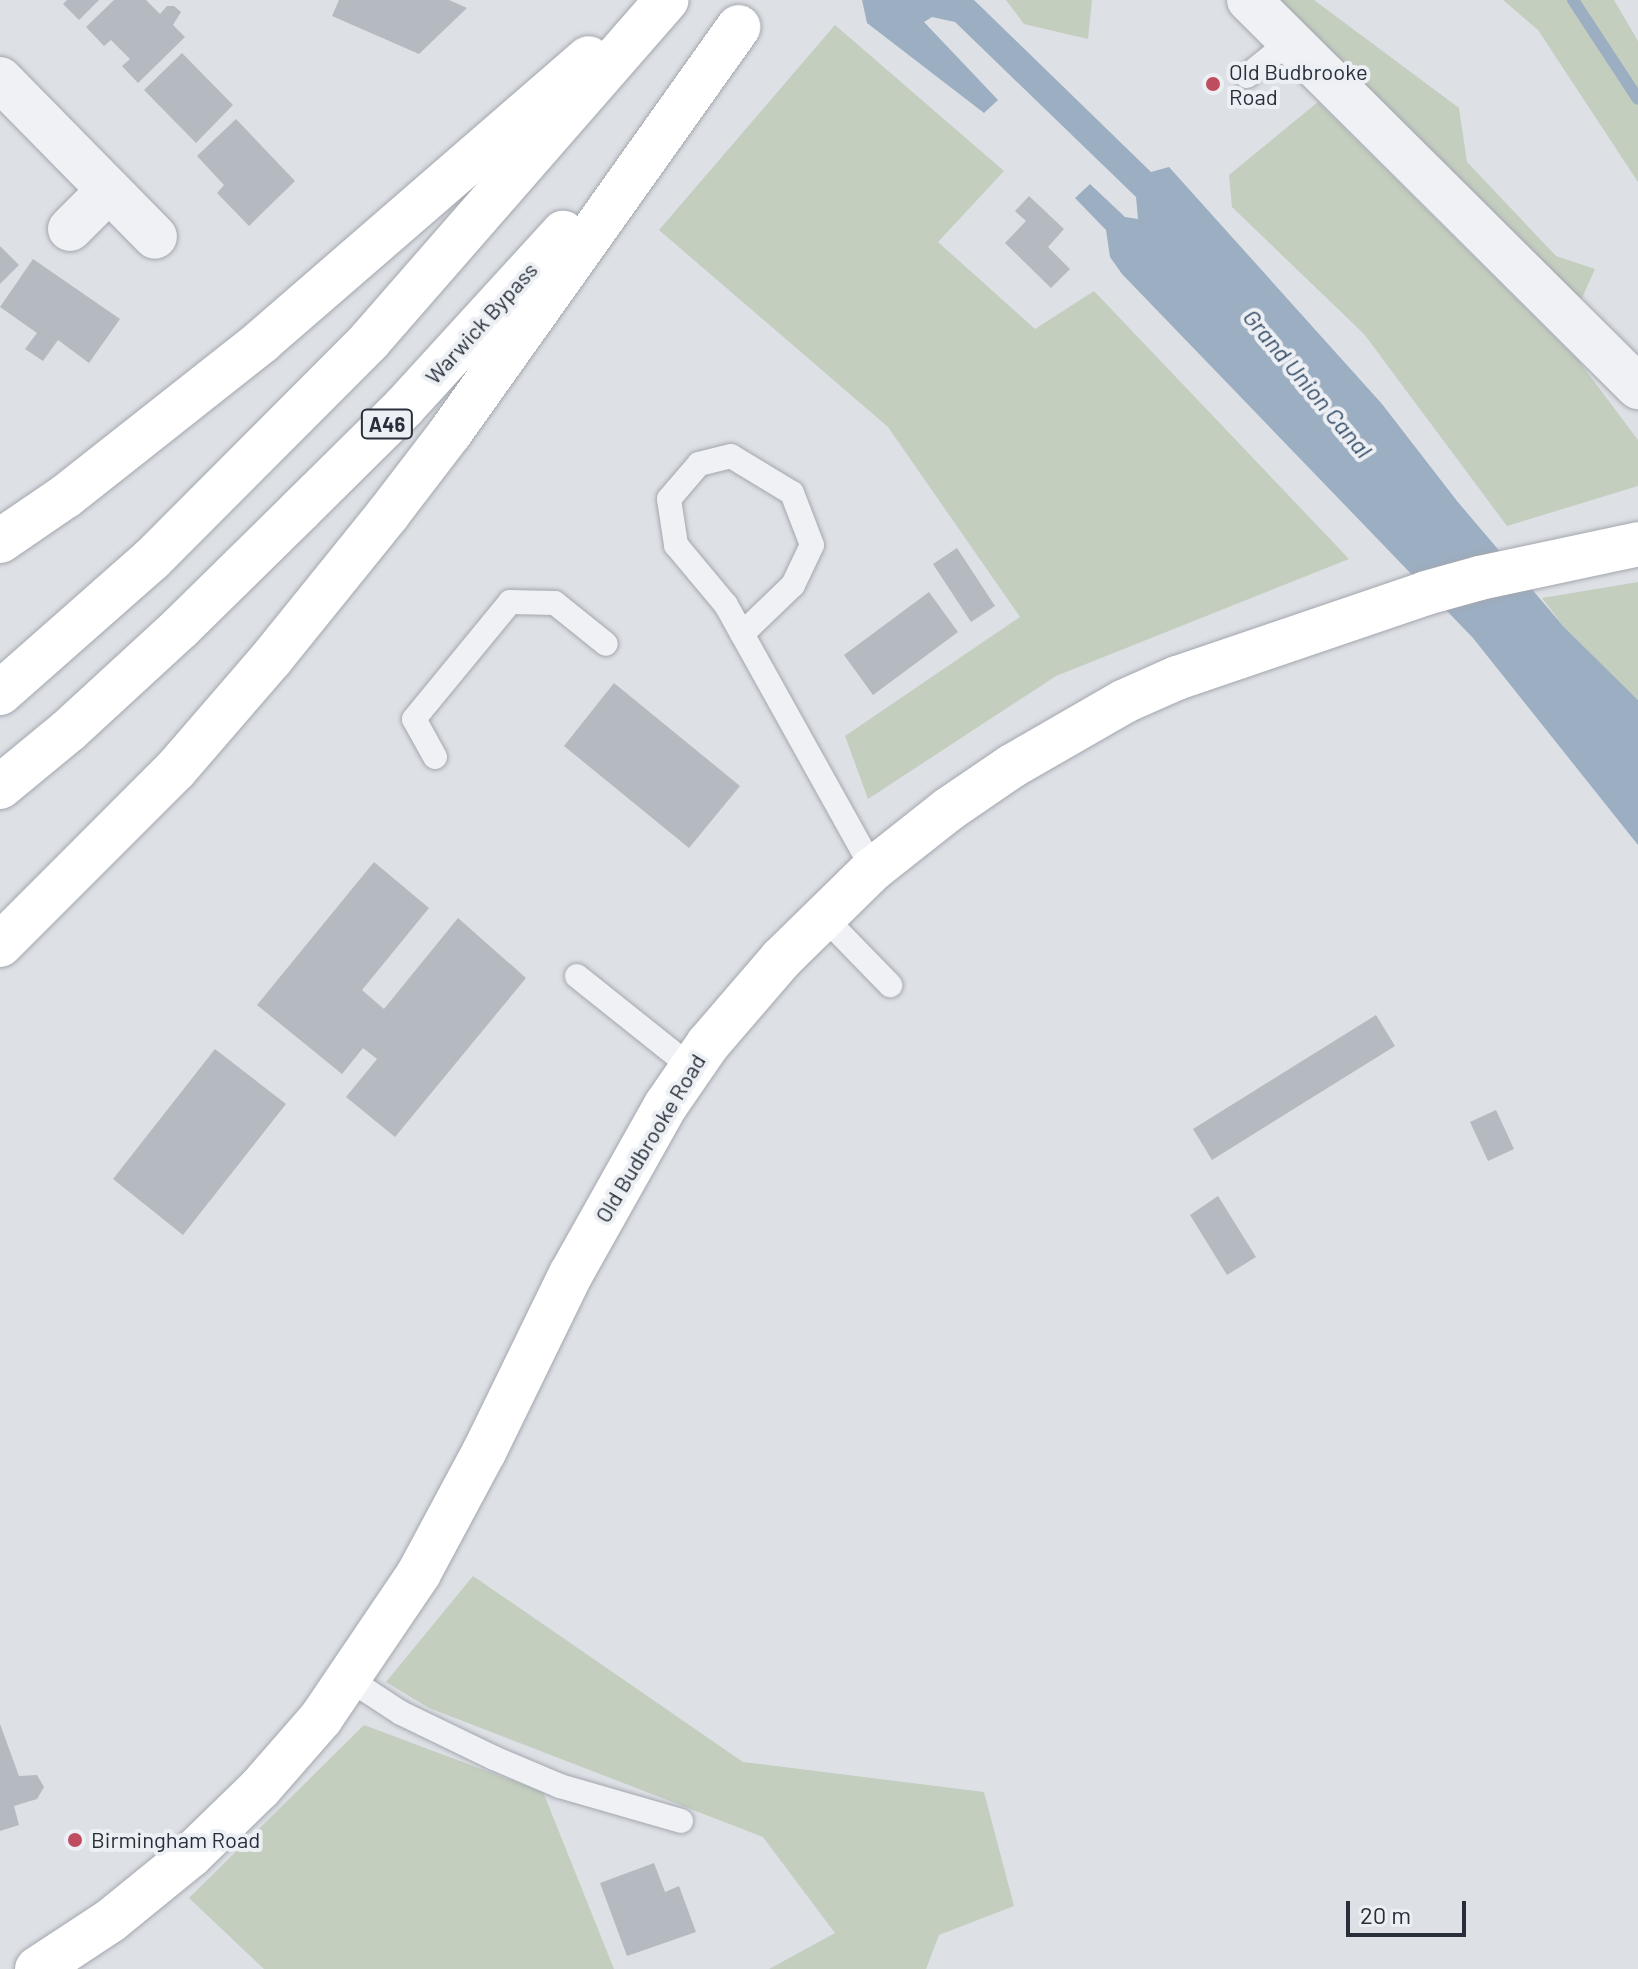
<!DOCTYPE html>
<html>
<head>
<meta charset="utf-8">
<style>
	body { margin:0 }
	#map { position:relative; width:1638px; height:1969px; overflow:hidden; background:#dde0e5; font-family:Barlow,sans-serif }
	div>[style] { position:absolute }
	.green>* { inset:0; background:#c3cebf }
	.water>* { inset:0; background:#9caec2 }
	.stream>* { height:12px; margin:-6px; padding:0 6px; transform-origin:6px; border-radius:6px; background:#9caec2 }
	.building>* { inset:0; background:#b5bac1 }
	.roads { filter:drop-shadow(0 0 2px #a3a7ae) drop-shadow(0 0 2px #a3a7ae) }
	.lane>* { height:24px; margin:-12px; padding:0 12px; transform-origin:12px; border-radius:12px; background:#eff1f4 }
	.street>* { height:44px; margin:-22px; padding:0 22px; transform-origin:22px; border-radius:22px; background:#eff1f4 }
	.secondary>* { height:44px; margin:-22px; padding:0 22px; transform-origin:22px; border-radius:22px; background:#fff }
	.highway>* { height:44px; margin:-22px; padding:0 22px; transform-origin:22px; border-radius:22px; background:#fff }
	.dots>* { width:22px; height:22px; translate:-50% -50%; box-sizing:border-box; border:4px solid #eceff3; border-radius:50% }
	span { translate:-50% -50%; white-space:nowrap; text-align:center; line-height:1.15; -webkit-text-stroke:8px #eceff3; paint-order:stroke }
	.shield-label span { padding:2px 6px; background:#eceff3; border:2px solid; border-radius:6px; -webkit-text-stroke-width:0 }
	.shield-label { font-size:20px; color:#282f3a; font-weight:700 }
	.poi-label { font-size:22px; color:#282f3a }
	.left { translate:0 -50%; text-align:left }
	.street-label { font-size:22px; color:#282f3a }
	.water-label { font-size:24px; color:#374e69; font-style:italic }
	.scale { position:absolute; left:1346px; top:1901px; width:120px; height:36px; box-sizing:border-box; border:4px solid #282f3a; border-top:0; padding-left:10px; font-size:24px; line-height:28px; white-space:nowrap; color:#282f3a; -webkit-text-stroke:6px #eceff3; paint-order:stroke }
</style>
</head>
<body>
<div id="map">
	<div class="green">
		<div style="clip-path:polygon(1006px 0,1092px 0,1088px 39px,1024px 24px)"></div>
		<div style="clip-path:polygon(1262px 0,1314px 0,1459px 108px,1467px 162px,1556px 256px,1595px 269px,1582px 298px,1526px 265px)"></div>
		<div style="clip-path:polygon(1503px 0,1614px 0,1638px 41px,1638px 182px,1538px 30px)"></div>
		<div style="clip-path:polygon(835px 25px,1004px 171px,938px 242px,1035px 329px,1094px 291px,1349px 559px,1056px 676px,868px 799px,845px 736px,1020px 617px,888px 427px,659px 230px)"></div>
		<div style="clip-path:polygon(1318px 102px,1578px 360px,1638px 440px,1638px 486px,1507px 526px,1364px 334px,1232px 207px,1229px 175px)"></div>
		<div style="clip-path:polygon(1638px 582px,1638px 700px,1564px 627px,1542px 598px)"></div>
		<div style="clip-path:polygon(473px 1576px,743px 1762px,984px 1792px,1014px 1906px,939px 1935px,926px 1969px,769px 1969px,835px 1933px,763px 1837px,429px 1708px,386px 1682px)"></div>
		<div style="clip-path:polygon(364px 1725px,543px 1792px,614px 1969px,264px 1969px,189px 1898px)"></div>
	</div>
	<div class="water">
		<div style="clip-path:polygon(862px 0,974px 0,1151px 172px,1169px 167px,1382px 404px,1457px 501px,1564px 627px,1638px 700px,1638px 845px,1473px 638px,1122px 274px,1110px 257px,1106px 230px,1075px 198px,1090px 184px,1125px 217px,1138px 219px,1136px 197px,955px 22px,932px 17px,924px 22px,998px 100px,984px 113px,867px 23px)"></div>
	</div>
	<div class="stream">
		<div style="left:1573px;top:0;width:118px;rotate:56.7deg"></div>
	</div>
	<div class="building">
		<div style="clip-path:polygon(67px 0,99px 0,79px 20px,63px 4px)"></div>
		<div style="clip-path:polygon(114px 0,146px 0,160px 14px,167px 6px,174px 6px,181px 12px,173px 25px,185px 37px,138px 83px,122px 66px,130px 59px,111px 40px,104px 46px,86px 27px)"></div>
		<div style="clip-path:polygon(339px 0,449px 0,467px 8px,419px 54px,332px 16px)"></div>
		<div style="clip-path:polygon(182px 53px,233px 105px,196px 143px,144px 90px)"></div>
		<div style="clip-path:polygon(236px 119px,295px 181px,249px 226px,217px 193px,224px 185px,197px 156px)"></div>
		<div style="clip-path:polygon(1029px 196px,1064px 229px,1048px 247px,1070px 269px,1051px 288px,1005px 243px,1026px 221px,1015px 211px)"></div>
		<div style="clip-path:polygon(0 246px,19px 265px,0 284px)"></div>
		<div style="clip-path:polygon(33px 259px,120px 319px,89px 363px,58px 340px,43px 361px,25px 349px,37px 333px,0 307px)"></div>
		<div style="clip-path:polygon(957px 548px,995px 606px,971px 622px,933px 564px)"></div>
		<div style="clip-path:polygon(929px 592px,958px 632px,873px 695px,844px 655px)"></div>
		<div style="clip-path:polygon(614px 683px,740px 786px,689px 848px,564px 746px)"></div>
		<div style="clip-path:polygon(374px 862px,429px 908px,362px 990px,384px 1009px,458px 918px,526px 978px,395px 1137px,346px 1097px,377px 1059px,363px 1048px,342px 1074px,257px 1005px)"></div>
		<div style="clip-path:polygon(1376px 1015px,1395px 1046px,1212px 1160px,1193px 1129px)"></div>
		<div style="clip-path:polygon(215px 1049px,286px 1104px,183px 1235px,113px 1179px)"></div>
		<div style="clip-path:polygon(1496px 1110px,1514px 1149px,1488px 1161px,1470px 1122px)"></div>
		<div style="clip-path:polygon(1218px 1196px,1256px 1257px,1227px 1275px,1190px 1215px)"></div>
		<div style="clip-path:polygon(0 1724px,19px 1776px,37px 1775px,44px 1787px,37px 1799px,14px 1806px,19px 1825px,0 1831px)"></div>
		<div style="clip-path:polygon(654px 1863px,665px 1892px,679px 1886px,696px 1932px,627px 1956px,600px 1883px)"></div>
	</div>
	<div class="roads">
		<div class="lane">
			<div style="left:1247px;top:76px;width:55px;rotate:-39.1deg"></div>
			<div style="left:742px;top:634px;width:71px;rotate:-43.9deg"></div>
			<div style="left:793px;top:585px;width:44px;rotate:-64.6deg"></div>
			<div style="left:812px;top:545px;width:56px;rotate:-111deg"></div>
			<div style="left:792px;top:493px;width:71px;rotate:-148.8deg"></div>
			<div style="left:731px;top:456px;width:33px;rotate:166deg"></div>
			<div style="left:699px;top:464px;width:46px;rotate:130.6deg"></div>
			<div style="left:669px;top:499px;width:47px;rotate:81.3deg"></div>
			<div style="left:676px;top:545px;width:78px;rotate:50.2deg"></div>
			<div style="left:726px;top:605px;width:302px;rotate:60.9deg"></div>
			<div style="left:435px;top:757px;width:43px;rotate:-118.9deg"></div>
			<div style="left:414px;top:719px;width:151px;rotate:-50.6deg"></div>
			<div style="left:510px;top:602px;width:45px;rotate:1.3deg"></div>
			<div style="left:555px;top:603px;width:65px;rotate:38.8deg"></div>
			<div style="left:822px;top:915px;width:98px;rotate:45.8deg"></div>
			<div style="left:577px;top:976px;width:146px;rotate:38.6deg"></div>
			<div style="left:349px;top:1679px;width:62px;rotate:33.2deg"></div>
			<div style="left:401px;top:1713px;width:103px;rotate:25.8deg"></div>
			<div style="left:494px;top:1758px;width:72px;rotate:23deg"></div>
			<div style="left:560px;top:1786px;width:126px;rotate:16.1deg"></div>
		</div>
		<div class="street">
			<div style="left:1249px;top:0;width:549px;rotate:44.85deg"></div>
			<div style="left:0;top:79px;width:221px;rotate:45.5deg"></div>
			<div style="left:70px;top:229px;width:55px;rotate:-45deg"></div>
		</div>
		<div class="secondary">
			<div style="left:37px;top:1969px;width:87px;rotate:-33.3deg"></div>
			<div style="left:110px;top:1921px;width:103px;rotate:-39.1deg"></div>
			<div style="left:190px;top:1856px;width:98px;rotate:-44.2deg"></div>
			<div style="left:260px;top:1788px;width:93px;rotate:-48.9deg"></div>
			<div style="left:321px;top:1718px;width:175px;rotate:-55.9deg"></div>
			<div style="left:419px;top:1573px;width:137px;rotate:-61.8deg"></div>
			<div style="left:484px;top:1452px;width:198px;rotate:-64deg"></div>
			<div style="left:571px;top:1274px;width:194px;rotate:-60.7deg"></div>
			<div style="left:666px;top:1105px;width:74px;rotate:-55.5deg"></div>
			<div style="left:708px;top:1044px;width:112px;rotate:-49.3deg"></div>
			<div style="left:781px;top:959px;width:129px;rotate:-44.4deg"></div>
			<div style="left:873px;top:869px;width:97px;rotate:-38.3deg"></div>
			<div style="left:949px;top:809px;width:76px;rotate:-34.3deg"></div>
			<div style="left:1012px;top:766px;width:130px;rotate:-29.9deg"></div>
			<div style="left:1125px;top:701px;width:57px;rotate:-23.9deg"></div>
			<div style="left:1177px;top:678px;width:263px;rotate:-18.8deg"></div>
			<div style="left:1426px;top:593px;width:56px;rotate:-15.5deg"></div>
			<div style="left:1480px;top:578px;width:162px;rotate:-12.1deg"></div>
		</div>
		<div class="highway">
			<div style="left:0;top:541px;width:80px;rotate:-34.3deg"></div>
			<div style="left:66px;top:496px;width:250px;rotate:-38.3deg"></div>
			<div style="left:262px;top:341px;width:432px;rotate:-40.9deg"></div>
			<div style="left:0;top:693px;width:201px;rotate:-41.4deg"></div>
			<div style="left:151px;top:560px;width:310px;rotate:-45.1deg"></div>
			<div style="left:370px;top:340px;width:451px;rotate:-48.9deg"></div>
			<div style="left:0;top:787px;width:88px;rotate:-39.5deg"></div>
			<div style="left:68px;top:731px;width:152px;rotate:-42.6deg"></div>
			<div style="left:180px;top:628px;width:168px;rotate:-44.5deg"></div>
			<div style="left:300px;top:510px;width:146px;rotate:-44.7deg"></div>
			<div style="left:404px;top:407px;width:236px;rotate:-47.6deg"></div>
			<div style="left:0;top:945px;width:249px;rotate:-45deg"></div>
			<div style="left:176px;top:769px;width:145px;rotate:-49.2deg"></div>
			<div style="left:271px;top:659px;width:186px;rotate:-51.1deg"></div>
			<div style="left:388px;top:514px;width:102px;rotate:-52.6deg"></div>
			<div style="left:450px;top:433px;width:498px;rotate:-54.6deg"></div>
		</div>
	</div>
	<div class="dots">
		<div style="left:1213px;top:84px;background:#be4e5f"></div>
		<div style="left:75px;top:1840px;background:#be4e5f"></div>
	</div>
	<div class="shield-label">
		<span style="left:387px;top:424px">A46</span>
	</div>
	<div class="poi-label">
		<span class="left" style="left:1229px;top:84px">Old Budbrooke<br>Road</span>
		<span class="left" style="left:91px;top:1840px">Birmingham Road</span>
	</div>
	<div class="street-label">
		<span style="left:481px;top:323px;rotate:-48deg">Warwick Bypass</span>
		<span style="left:650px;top:1138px;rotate:-59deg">Old Budbrooke Road</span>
	</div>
	<div class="water-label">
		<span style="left:1308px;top:383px;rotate:50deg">Grand Union Canal</span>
	</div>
	<div class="scale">20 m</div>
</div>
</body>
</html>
